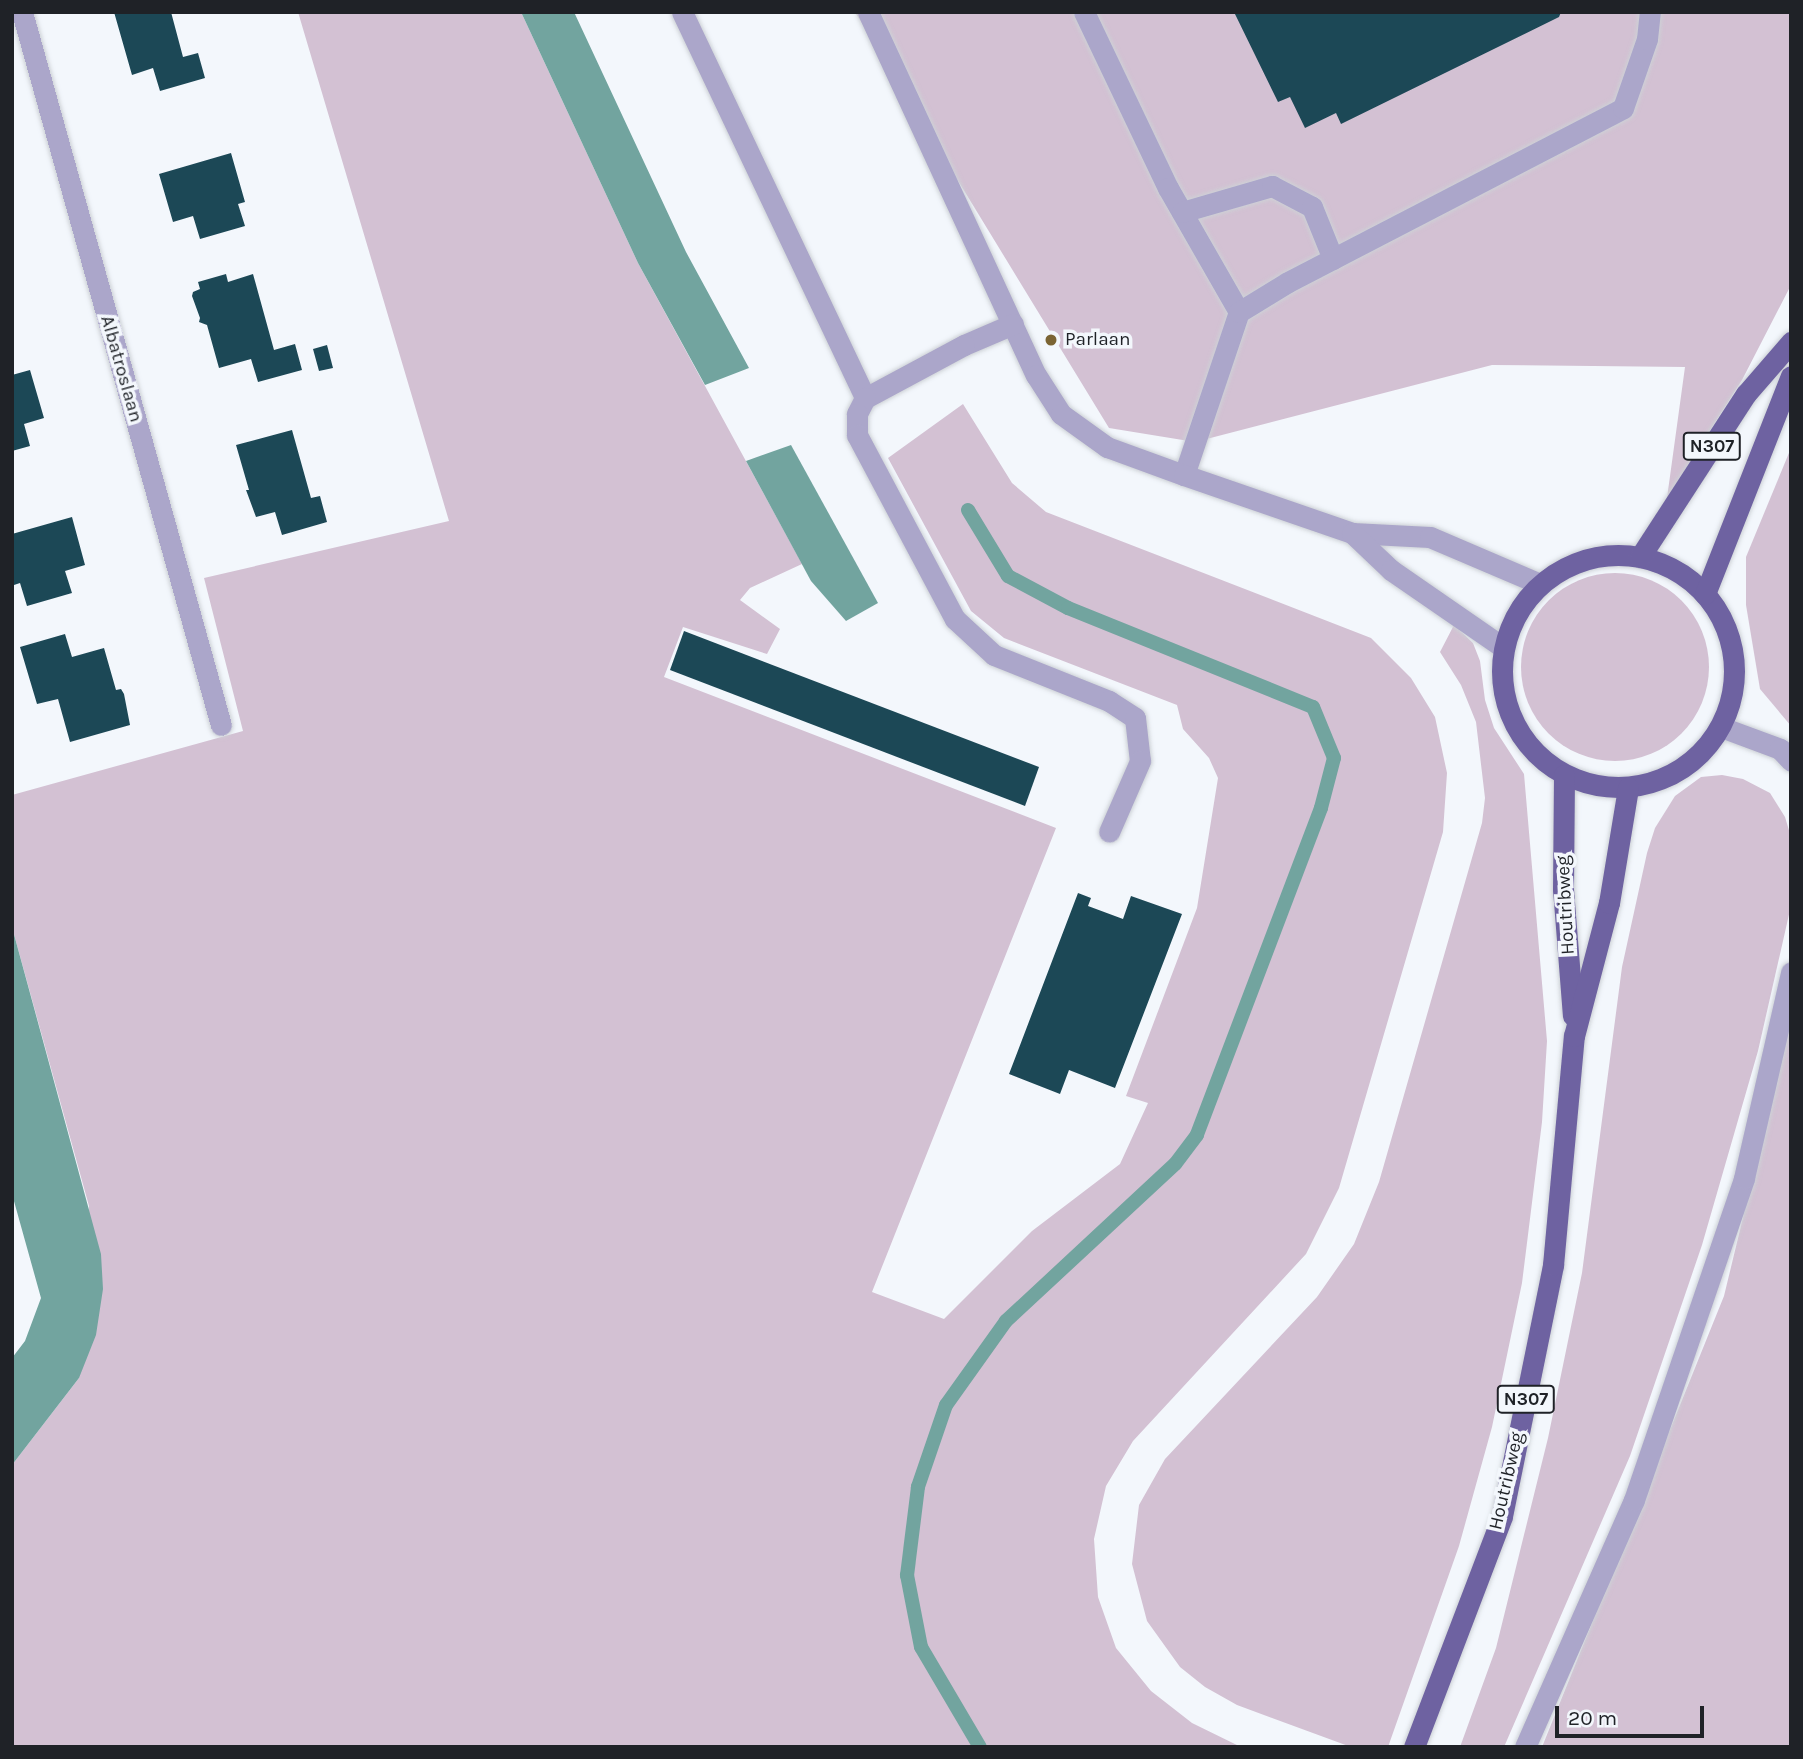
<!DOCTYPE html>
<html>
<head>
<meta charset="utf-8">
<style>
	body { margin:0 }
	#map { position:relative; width:1803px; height:1759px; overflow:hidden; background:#f3f7fc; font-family:Karla,sans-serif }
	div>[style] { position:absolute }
	.green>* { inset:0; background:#d3c1d3 }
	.round { border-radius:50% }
	.water>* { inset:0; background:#72a49f }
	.stream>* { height:14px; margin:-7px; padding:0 7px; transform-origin:7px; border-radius:7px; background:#72a49f }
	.building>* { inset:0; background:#1c4856 }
	.roads { filter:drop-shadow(0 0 2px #cdd1d6) drop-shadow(0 0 2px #cdd1d6) }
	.service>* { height:21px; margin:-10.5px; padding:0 10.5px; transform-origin:10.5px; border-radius:10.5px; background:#aba6ca }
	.minor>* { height:21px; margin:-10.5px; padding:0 10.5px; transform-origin:10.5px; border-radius:10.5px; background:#aba6ca }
	.primary>* { height:21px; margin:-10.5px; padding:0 10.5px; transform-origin:10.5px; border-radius:10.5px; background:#6e62a1 }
	.primary>.ring { margin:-10.5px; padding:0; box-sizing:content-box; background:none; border:21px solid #6e62a1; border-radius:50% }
	.dots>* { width:19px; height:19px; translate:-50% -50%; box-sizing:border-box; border:4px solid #f3f7fc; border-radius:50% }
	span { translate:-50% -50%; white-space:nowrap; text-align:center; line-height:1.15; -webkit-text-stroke:7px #f3f7fc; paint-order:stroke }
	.shield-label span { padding:2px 5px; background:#f3f7fc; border:2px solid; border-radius:5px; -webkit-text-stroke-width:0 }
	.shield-label { font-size:18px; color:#1f2227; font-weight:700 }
	.poi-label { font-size:19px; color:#1f2227 }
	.left { translate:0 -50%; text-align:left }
	.street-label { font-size:19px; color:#1f2227 }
	.frame { position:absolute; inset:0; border:14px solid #1f2227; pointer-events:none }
	.scale { position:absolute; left:1555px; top:1706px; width:149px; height:32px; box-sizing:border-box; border:4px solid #1f2227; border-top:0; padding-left:9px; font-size:21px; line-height:24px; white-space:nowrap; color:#1f2227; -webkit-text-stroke:5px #f3f7fc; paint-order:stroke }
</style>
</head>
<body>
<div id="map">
	<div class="green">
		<div style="clip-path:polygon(298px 12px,521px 12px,638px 263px,802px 564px,750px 588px,740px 600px,780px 629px,767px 654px,683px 627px,664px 677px,1056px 828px,872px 1292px,944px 1319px,1032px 1231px,1120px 1164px,1148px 1103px,1126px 1096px,1197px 908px,1218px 778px,1209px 758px,1183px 729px,1177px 705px,1004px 638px,971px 611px,888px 458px,963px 404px,1012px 483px,1046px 512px,1371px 638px,1411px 678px,1435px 717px,1447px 773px,1443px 832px,1339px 1188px,1306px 1254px,1133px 1441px,1106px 1486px,1094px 1539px,1098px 1597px,1116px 1648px,1151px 1691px,1192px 1723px,1241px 1747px,12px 1747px,12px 1465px,79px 1378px,89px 1206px,12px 927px,12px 795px,243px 731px,204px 578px,449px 521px)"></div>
		<div style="clip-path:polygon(855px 12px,1791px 12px,1791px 285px,1742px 380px,1667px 498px,1685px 367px,1492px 365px,1195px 442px,1109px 428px)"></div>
		<div style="clip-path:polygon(1791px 448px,1791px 726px,1760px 689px,1746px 605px,1746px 557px)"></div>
		<div class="round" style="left:1521px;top:573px;width:188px;height:188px"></div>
		<div style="clip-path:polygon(1454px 625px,1473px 643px,1480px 661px,1485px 700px,1494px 728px,1524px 774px,1547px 1041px,1542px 1122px,1522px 1283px,1492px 1427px,1459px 1546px,1388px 1747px,1351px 1747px,1237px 1705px,1205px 1687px,1180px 1667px,1147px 1621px,1132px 1564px,1139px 1505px,1165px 1459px,1317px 1297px,1354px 1244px,1379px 1182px,1482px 823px,1485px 798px,1476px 722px,1461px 685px,1440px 652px)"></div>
		<div style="clip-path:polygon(1722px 775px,1743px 779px,1770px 793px,1785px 817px,1791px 837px,1790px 910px,1758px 1051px,1702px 1245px,1630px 1456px,1504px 1747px,1460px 1747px,1496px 1648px,1548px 1438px,1582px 1273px,1622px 967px,1647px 853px,1655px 828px,1675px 796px,1701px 777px)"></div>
		<div style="clip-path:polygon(1791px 1019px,1791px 1747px,1542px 1747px,1724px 1296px)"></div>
	</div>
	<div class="water">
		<div style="clip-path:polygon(521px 12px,574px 12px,686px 252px,749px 368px,705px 385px,638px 263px)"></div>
		<div style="clip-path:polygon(791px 445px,878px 603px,846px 621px,811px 581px,746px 461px)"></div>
		<div style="clip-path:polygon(12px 927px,101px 1254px,103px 1289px,96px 1335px,79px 1378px,12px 1465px,12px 1358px,25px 1341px,41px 1298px,12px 1194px)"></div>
	</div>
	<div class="stream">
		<div style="left:968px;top:510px;width:77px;rotate:58.8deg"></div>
		<div style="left:1008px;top:576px;width:68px;rotate:28.1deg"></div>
		<div style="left:1068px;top:608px;width:264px;rotate:22deg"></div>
		<div style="left:1313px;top:707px;width:55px;rotate:67.6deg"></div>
		<div style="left:1334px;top:758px;width:52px;rotate:104.6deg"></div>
		<div style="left:1321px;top:808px;width:350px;rotate:110.8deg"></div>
		<div style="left:1197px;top:1135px;width:36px;rotate:127deg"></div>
		<div style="left:1175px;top:1164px;width:231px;rotate:137.1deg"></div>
		<div style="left:1006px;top:1321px;width:103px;rotate:125.5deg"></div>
		<div style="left:946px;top:1405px;width:87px;rotate:108.9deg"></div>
		<div style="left:918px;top:1487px;width:89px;rotate:97.1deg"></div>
		<div style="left:907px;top:1575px;width:73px;rotate:79deg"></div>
		<div style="left:921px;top:1647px;width:116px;rotate:59.5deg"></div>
	</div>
	<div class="building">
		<div style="clip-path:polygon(114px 12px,171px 12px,183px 57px,198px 53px,205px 78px,160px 91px,153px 68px,132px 75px)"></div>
		<div style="clip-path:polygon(1234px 12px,1561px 12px,1559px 17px,1341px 124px,1336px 113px,1305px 128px,1290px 97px,1278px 102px)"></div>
		<div style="clip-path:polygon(231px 153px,245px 202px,238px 204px,245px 226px,200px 239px,193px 216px,173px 222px,159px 174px)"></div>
		<div style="clip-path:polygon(226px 274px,228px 282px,253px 274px,274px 350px,295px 344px,302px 370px,258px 382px,251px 359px,219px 368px,207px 325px,199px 322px,200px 318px,192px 296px,193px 292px,200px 289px,198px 282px)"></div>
		<div style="clip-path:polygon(327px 345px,333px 368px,319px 371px,313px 349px)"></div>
		<div style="clip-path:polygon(30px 370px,44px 418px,24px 424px,30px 446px,12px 451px,12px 375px)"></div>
		<div style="clip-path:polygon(292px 430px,311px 498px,320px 496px,327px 522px,282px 535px,275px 512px,256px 517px,246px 490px,249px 490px,236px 445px)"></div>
		<div style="clip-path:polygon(72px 517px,85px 565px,65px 571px,72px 593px,27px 606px,20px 583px,14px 585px,12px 579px,12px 534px)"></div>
		<div style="clip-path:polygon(684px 631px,1039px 767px,1025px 806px,670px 670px)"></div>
		<div style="clip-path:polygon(65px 634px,72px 657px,104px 648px,116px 690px,121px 689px,124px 694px,130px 725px,70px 742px,58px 699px,37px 704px,20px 647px)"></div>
		<div style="clip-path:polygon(1078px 893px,1091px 898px,1088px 906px,1123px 919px,1131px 896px,1182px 914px,1115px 1088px,1069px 1070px,1060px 1094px,1009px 1074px)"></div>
	</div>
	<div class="roads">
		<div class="service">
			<div style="left:682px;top:12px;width:427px;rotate:64.6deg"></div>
			<div style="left:1084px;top:12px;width:195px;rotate:64.5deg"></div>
			<div style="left:1168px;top:188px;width:143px;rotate:60.2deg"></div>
			<div style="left:1182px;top:212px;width:94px;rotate:-16.1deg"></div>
			<div style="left:1272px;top:186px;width:45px;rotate:27.7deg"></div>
			<div style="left:1312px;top:207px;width:56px;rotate:68deg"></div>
			<div style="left:1184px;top:475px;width:172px;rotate:-71.4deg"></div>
			<div style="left:1239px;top:312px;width:57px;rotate:-31.5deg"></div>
			<div style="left:1288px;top:282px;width:377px;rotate:-27.4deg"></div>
			<div style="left:1623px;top:108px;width:73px;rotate:-70.8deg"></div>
			<div style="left:1647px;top:39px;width:27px;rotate:-84deg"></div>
			<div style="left:1721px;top:727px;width:63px;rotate:20.4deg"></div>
			<div style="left:1780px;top:749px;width:16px;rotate:47deg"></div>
			<div style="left:1525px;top:1747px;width:270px;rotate:-66.2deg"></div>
			<div style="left:1634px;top:1500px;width:340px;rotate:-71.1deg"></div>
			<div style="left:1744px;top:1178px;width:211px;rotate:-77.1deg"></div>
		</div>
		<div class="minor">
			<div style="left:22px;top:12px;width:740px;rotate:74.41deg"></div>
			<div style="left:868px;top:12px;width:400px;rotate:65.2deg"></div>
			<div style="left:1036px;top:375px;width:46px;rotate:57.3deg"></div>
			<div style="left:1061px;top:414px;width:57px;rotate:35.7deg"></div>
			<div style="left:1107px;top:447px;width:82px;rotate:20deg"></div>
			<div style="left:1184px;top:475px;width:178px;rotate:19deg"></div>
			<div style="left:1352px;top:533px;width:78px;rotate:2.9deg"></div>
			<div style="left:1430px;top:537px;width:120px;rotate:23.1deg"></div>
			<div style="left:1013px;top:324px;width:53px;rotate:156.8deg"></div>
			<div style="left:964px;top:345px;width:112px;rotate:151.8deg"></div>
			<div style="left:865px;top:398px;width:18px;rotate:117deg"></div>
			<div style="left:857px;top:414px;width:21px;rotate:90deg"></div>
			<div style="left:857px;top:435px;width:208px;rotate:62deg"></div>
			<div style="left:955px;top:619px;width:53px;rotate:42.7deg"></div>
			<div style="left:994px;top:655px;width:124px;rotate:21.8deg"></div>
			<div style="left:1109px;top:701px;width:31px;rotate:33deg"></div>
			<div style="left:1135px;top:718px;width:43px;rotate:83.4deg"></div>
			<div style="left:1140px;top:761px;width:77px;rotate:113.6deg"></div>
			<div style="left:1352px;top:533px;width:54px;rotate:43.5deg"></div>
			<div style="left:1391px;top:570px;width:137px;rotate:34.6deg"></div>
		</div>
		<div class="primary">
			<div class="ring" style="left:1502px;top:555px;width:211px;height:211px"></div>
			<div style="left:1640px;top:557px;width:194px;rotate:-57deg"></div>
			<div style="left:1746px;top:394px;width:69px;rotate:-49.1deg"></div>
			<div style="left:1705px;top:594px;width:234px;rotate:-68.5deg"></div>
			<div style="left:1564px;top:775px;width:114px;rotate:90.5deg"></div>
			<div style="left:1563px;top:889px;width:127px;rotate:85.5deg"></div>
			<div style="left:1414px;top:1747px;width:247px;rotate:-69.1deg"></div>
			<div style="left:1502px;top:1516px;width:256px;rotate:-78.5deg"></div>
			<div style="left:1553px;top:1265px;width:230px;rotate:-84.8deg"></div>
			<div style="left:1574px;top:1036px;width:138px;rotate:-75.3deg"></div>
			<div style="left:1609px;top:903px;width:117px;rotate:-80.6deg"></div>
		</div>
	</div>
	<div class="dots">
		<div style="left:1051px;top:340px;background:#7b6434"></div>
	</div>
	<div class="shield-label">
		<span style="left:1712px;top:446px">N307</span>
		<span style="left:1526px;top:1399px">N307</span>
	</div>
	<div class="poi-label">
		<span class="left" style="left:1065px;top:340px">Parlaan</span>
	</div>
	<div class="street-label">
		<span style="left:121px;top:369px;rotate:74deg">Albatroslaan</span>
		<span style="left:1566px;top:905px;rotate:-93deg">Houtribweg</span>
		<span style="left:1507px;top:1481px;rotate:-77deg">Houtribweg</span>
	</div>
	<div class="frame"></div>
	<div class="scale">20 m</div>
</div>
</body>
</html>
